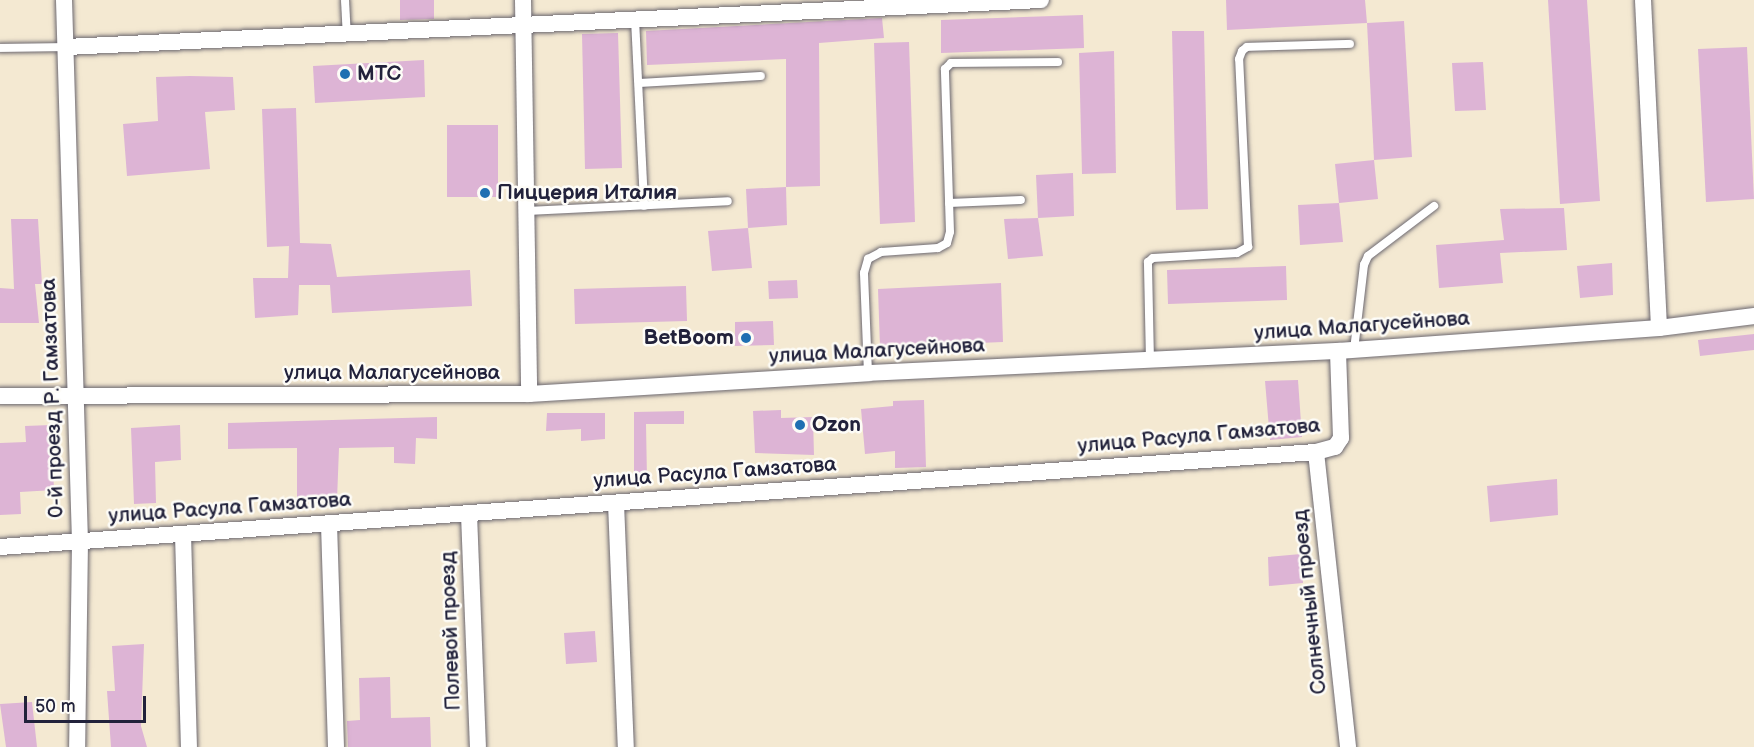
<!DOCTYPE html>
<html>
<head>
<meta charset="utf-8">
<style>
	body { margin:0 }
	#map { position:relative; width:1754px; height:747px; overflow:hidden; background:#f4e9d2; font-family:"Balsamiq Sans",sans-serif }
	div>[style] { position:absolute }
	.building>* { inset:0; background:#ddb4d5 }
	.roads { filter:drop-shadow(0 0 2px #6c6870) drop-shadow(0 0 2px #6c6870) }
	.lane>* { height:8px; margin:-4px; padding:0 4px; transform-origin:4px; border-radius:4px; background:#fff }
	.street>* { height:16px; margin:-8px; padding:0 8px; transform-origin:8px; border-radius:8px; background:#fff }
	.dots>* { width:16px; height:16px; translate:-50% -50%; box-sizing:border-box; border:3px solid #fdfcf7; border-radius:50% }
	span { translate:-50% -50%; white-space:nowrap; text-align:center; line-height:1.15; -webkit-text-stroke:5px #fdfcf7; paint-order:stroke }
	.poi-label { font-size:21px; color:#22223b; font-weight:700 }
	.left { translate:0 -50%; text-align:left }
	.right { translate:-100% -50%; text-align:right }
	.street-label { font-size:21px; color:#22223b }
	.scale { position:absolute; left:24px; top:696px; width:122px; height:27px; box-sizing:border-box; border:3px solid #22223b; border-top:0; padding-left:8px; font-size:18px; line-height:21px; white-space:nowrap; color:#22223b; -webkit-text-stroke:4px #fdfcf7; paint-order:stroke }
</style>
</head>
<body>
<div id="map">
	<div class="building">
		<div style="clip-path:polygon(400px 0,434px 0,434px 19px,400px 20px)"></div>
		<div style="clip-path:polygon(1226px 0,1365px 0,1367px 23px,1227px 30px)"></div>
		<div style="clip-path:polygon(1548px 0,1587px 0,1600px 201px,1560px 204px)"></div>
		<div style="clip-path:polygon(1083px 15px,1084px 48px,941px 53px,941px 20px)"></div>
		<div style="clip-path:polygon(882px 18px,884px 38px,819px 43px,820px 186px,786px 187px,786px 59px,647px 65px,646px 31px)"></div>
		<div style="clip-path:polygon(1404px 21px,1412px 157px,1374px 160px,1367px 23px)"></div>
		<div style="clip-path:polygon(1172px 31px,1204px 31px,1208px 209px,1176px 210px)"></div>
		<div style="clip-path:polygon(618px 33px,622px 168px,585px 169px,582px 34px)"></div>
		<div style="clip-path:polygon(909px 42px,915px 222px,880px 224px,874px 43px)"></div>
		<div style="clip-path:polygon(1747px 47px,1754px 199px,1706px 202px,1698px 49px)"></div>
		<div style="clip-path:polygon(1114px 51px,1116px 173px,1082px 174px,1079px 53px)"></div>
		<div style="clip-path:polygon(424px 60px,425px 97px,315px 103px,313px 66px)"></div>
		<div style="clip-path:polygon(1483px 62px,1486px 110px,1455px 111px,1452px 63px)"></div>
		<div style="clip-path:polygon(190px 76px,233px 77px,235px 110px,205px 112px,210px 169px,127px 176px,123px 124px,158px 121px,156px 77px)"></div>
		<div style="clip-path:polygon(296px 108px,300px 243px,331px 244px,337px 277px,470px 270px,472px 306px,332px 313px,330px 285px,299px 285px,298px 315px,255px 318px,253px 278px,288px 278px,289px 246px,267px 247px,262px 109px)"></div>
		<div style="clip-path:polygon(447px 125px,498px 125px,498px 197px,447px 197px)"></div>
		<div style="clip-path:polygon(1374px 160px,1378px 199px,1339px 203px,1335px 164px)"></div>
		<div style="clip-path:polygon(1073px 173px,1074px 216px,1038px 218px,1036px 175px)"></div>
		<div style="clip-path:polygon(786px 187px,787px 225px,748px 228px,746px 189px)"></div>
		<div style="clip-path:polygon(1339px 203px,1343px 242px,1300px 245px,1298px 205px)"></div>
		<div style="clip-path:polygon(1564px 208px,1567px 250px,1500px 253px,1503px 283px,1439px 288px,1436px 245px,1504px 240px,1500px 209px)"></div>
		<div style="clip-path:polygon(1038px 218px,1043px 256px,1008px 259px,1004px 219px)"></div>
		<div style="clip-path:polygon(11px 219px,38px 219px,42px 284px,35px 284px,39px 323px,0 323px,0 288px,14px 289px)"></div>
		<div style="clip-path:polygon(748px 228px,752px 268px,712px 271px,708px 231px)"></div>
		<div style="clip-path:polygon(1612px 263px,1613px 295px,1580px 298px,1577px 266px)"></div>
		<div style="clip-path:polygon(1286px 266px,1287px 300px,1168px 304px,1167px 270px)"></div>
		<div style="clip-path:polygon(797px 280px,798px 298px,769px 299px,768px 281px)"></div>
		<div style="clip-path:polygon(1001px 283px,1003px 342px,880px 347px,878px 289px)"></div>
		<div style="clip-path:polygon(686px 286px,687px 321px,575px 324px,574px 289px)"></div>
		<div style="clip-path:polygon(773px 321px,774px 345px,735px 346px,735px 322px)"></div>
		<div style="clip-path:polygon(1754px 334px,1754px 350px,1700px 356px,1698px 340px)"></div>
		<div style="clip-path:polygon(1298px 380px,1302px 437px,1270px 440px,1265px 381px)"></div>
		<div style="clip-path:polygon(924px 400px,926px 467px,895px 468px,895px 451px,865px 454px,861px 409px,893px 406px,893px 401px)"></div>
		<div style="clip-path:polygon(781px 410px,781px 418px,813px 417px,814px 455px,755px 453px,753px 411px)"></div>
		<div style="clip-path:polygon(684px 411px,684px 424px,646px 424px,647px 479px,634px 479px,634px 412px)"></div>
		<div style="clip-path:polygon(547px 413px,605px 413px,605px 439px,581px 441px,581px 429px,546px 431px)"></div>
		<div style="clip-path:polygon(437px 417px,437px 439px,416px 438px,415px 464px,394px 463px,394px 447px,339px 448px,337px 500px,297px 501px,297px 448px,228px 449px,228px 423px)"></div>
		<div style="clip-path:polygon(51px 425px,54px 490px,20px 492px,21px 514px,0 515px,0 443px,26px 442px,25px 426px)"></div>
		<div style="clip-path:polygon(180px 425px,181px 460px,155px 462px,156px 503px,134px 504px,131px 428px)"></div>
		<div style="clip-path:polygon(1557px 479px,1558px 515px,1490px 522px,1487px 486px)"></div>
		<div style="clip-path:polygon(1301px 554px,1303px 583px,1269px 586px,1268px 557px)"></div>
		<div style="clip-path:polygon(595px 631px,597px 662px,566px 664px,564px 633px)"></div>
		<div style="clip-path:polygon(144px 644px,141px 726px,147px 747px,111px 747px,107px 691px,115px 691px,112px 646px)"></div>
		<div style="clip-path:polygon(390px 677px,391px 718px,430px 717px,431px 747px,348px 747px,347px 721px,360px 720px,359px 678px)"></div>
		<div style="clip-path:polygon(32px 702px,37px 747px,6px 747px,0 704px)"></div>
	</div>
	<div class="roads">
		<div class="lane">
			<div style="left:345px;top:0;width:33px;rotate:87deg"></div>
			<div style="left:635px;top:19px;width:187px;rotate:87.2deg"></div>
			<div style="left:0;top:48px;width:66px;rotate:-0.9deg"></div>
			<div style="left:639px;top:83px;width:122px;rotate:-3.3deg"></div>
			<div style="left:949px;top:203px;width:72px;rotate:-2.4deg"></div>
			<div style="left:527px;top:211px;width:201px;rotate:-2.8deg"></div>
			<div style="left:1354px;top:350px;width:86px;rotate:-83.3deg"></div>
			<div style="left:1364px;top:265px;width:10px;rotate:-66deg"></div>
			<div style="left:1368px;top:256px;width:83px;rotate:-37.1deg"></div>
			<div style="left:1150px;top:361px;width:99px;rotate:-91.2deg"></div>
			<div style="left:1148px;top:262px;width:6px;rotate:-39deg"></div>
			<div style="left:1153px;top:258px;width:84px;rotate:-3.4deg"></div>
			<div style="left:1237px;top:253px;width:13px;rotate:-29deg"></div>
			<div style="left:1248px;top:247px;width:188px;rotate:-92.7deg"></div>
			<div style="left:1239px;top:59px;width:9px;rotate:-69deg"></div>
			<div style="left:1242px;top:51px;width:6px;rotate:-39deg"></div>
			<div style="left:1247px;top:47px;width:103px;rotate:-1.7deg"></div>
			<div style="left:868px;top:373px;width:100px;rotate:-92.3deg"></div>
			<div style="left:864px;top:273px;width:15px;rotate:-74deg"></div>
			<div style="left:868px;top:259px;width:15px;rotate:-28deg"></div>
			<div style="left:881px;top:252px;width:57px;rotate:-4deg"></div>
			<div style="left:938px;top:248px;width:10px;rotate:-29deg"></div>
			<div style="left:947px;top:243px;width:11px;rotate:-75deg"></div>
			<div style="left:950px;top:232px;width:163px;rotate:-91.8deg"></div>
			<div style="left:945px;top:69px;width:8px;rotate:-45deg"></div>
			<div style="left:951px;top:63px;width:107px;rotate:-0.5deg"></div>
		</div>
		<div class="street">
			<div style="left:64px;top:0;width:542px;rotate:88.31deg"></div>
			<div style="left:80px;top:542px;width:205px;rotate:90.8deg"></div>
			<div style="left:523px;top:0;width:394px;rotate:89.1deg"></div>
			<div style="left:1643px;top:0;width:328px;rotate:87.2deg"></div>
			<div style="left:66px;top:47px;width:976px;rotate:-2.76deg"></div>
			<div style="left:0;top:396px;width:529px;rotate:-0.22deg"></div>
			<div style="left:529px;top:394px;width:340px;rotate:-3.5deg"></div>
			<div style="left:868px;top:373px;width:471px;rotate:-2.7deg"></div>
			<div style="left:1338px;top:351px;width:322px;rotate:-4.1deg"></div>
			<div style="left:1659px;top:328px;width:96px;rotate:-7.2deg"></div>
			<div style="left:1316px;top:452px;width:297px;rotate:83.8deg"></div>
			<div style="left:616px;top:503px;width:244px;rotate:87.7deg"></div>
			<div style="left:469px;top:514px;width:233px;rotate:87.8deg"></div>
			<div style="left:329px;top:524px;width:223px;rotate:88.2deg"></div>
			<div style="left:183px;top:534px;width:213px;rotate:88.4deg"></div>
			<div style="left:0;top:547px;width:1319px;rotate:-4.13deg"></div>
			<div style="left:1316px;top:452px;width:20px;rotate:-15deg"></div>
			<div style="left:1335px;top:447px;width:11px;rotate:-56deg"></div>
			<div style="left:1341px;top:438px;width:87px;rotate:-92deg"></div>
		</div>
	</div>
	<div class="dots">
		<div style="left:345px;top:74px;background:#1f6fb2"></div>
		<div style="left:485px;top:193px;background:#1f6fb2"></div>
		<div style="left:746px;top:338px;background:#1f6fb2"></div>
		<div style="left:800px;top:425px;background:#1f6fb2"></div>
	</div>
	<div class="poi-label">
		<span class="left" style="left:357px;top:74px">МТС</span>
		<span class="left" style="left:497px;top:193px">Пиццерия Италия</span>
		<span class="right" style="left:734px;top:338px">BetBoom</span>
		<span class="left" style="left:812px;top:425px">Ozon</span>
	</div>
	<div class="street-label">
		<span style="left:1362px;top:326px;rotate:-4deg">улица Малагусейнова</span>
		<span style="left:877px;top:351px;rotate:-3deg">улица Малагусейнова</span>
		<span style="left:392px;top:373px">улица Малагусейнова</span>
		<span style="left:53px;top:398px;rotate:-92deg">0-й проезд Р. Гамзатова</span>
		<span style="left:1199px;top:436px;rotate:-5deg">улица Расула Гамзатова</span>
		<span style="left:715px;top:473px;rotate:-4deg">улица Расула Гамзатова</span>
		<span style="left:230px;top:508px;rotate:-4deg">улица Расула Гамзатова</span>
		<span style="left:1310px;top:602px;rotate:-96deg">Солнечный проезд</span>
		<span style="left:451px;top:631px;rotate:-92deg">Полевой проезд</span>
	</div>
	<div class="scale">50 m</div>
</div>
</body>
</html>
